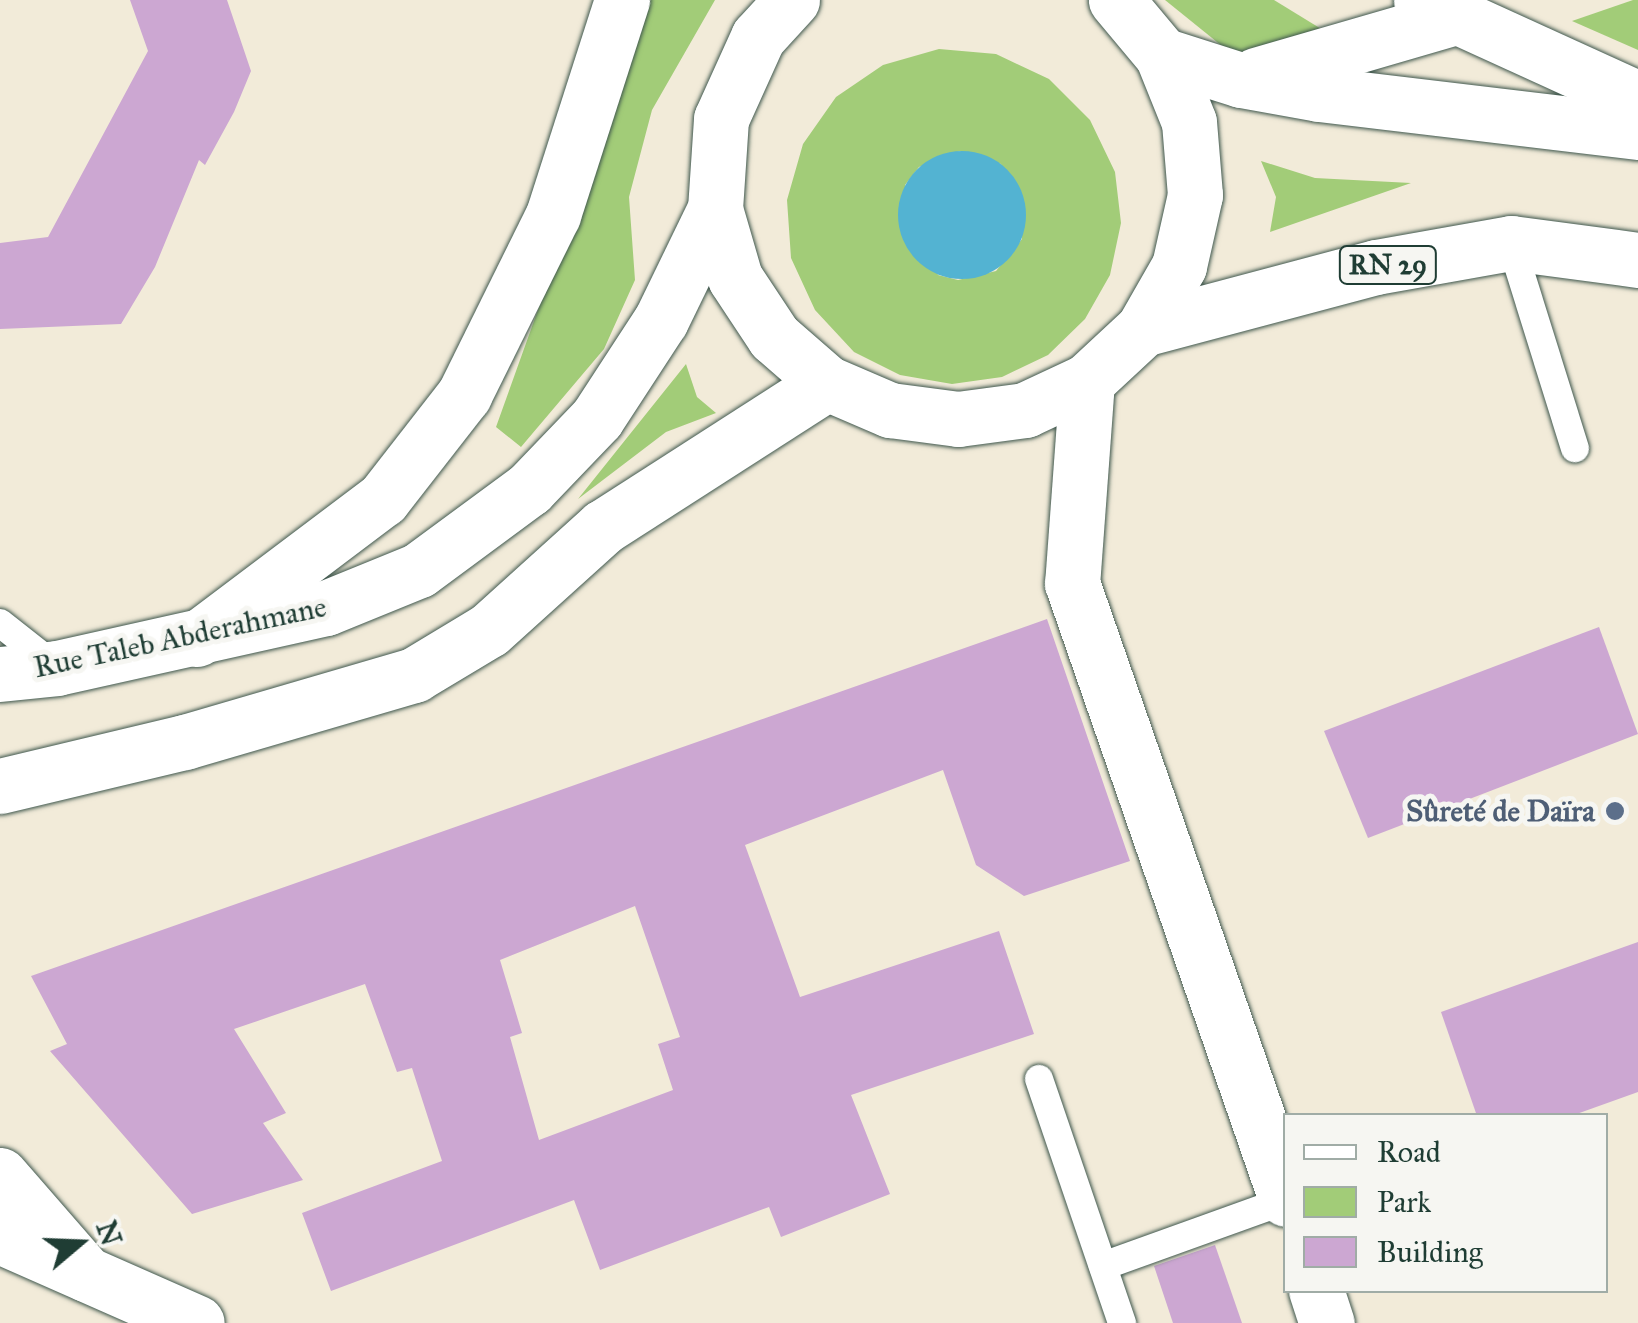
<!DOCTYPE html>
<html>
<head>
<meta charset="utf-8">
<style>
	body { margin:0 }
	#map { position:relative; width:1638px; height:1323px; overflow:hidden; background:#f2ebd9; font-family:"IM FELL Great Primer",serif }
	div>[style] { position:absolute }
	.green>* { inset:0; background:#a2cc78 }
	.water>* { inset:0; background:#53b3d2 }
	.round { border-radius:50% }
	.building>* { inset:0; background:#cca7d2 }
	.roads { filter:drop-shadow(0 0 2px #3f574d) drop-shadow(0 0 2px #3f574d) }
	.service>* { height:28px; margin:-14px; padding:0 14px; transform-origin:14px; border-radius:14px; background:#fff }
	.minor>* { height:55px; margin:-27.5px; padding:0 27.5px; transform-origin:27.5px; border-radius:27.5px; background:#fff }
	.tertiary>* { height:55px; margin:-27.5px; padding:0 27.5px; transform-origin:27.5px; border-radius:27.5px; background:#fff }
	.secondary>* { height:55px; margin:-27.5px; padding:0 27.5px; transform-origin:27.5px; border-radius:27.5px; background:#fff }
	.trunk>* { height:55px; margin:-27.5px; padding:0 27.5px; transform-origin:27.5px; border-radius:27.5px; background:#fff }
	.dots>* { width:28px; height:28px; translate:-50% -50%; box-sizing:border-box; border:5px solid #f6f6f2; border-radius:50% }
	span { translate:-50% -50%; white-space:nowrap; text-align:center; line-height:1.15; -webkit-text-stroke:10px #f6f6f2; paint-order:stroke }
	.shield-label span { padding:2px 8px; background:#f6f6f2; border:2px solid; border-radius:8px; -webkit-text-stroke-width:0 }
	.shield-label { font-size:28px; color:#1f3d34; font-weight:700 }
	.street-label { font-size:30px; color:#1f3d34 }
	.service-label { font-size:30px; color:#4e5e75; font-weight:700 }
	.right { translate:-100% -50%; text-align:right }
	.legend { position:absolute; left:1283px; top:1113px; width:325px; height:180px; box-sizing:border-box; background:#f6f6f2; border:2px solid #a0aca6; margin:0; padding:12px 18px; list-style:none; font-size:30px; color:#1f3d34 }
	.legend li { display:flex; align-items:center; gap:20px; height:50px }
	.legend b { width:50px; border:2px solid #a0aca6 }
	.north { position:absolute; left:30px; top:1193px; width:100px; height:100px; -webkit-text-stroke:8px #f6f6f2; paint-order:stroke; rotate:71deg; font-size:28px; font-weight:700; line-height:40px; text-align:center; color:#1f3d34 }
	.north::after { content:''; display:block; margin:auto; width:35px; height:45px; background:#1f3d34; clip-path:polygon(50% 0,100% 100%,50% 72%,0 100%) }
</style>
</head>
<body>
<div id="map">
	<div class="green">
		<div style="clip-path:polygon(649px 0,715px 0,652px 110px,629px 197px,635px 280px,604px 349px,521px 447px,496px 427px)"></div>
		<div style="clip-path:polygon(1165px 0,1274px 0,1336px 38px,1243px 63px)"></div>
		<div style="clip-path:polygon(1638px 0,1638px 50px,1572px 21px,1633px 0)"></div>
		<div style="clip-path:polygon(evenodd,939px 49px,996px 54px,1049px 79px,1090px 120px,1115px 172px,1121px 223px,1110px 275px,1085px 319px,1048px 355px,1002px 377px,952px 384px,900px 375px,854px 352px,815px 310px,791px 258px,787px 200px,803px 144px,836px 97px,883px 65px,939px 49px,960px 151px,1001px 164px,1022px 239px,996px 271px,958px 280px,938px 275px,905px 185px,919px 167px,960px 151px)"></div>
		<div style="clip-path:polygon(1261px 161px,1315px 178px,1411px 183px,1270px 232px,1276px 197px)"></div>
		<div style="clip-path:polygon(686px 364px,697px 397px,716px 413px,666px 432px,578px 499px)"></div>
	</div>
	<div class="water">
		<div class="round" style="left:898px;top:151px;width:128px;height:128px"></div>
	</div>
	<div class="building">
		<div style="clip-path:polygon(130px 0,227px 0,251px 71px,234px 112px,205px 165px,199px 160px,155px 267px,121px 324px,0 329px,0 243px,48px 237px,148px 51px)"></div>
		<div style="clip-path:polygon(evenodd,1047px 619px,1130px 861px,1024px 896px,976px 865px,943px 770px,745px 845px,800px 997px,999px 931px,1034px 1034px,851px 1095px,890px 1194px,781px 1237px,769px 1207px,600px 1270px,574px 1200px,331px 1291px,302px 1213px,442px 1161px,412px 1068px,397px 1072px,365px 984px,234px 1029px,286px 1113px,263px 1123px,303px 1180px,192px 1214px,50px 1051px,67px 1044px,31px 976px,1047px 619px,635px 906px,680px 1037px,658px 1044px,673px 1090px,539px 1140px,510px 1037px,522px 1033px,500px 960px,635px 906px)"></div>
		<div style="clip-path:polygon(1599px 627px,1638px 734px,1368px 838px,1324px 731px)"></div>
		<div style="clip-path:polygon(1638px 942px,1638px 1092px,1571px 1116px,1477px 1116px,1441px 1012px)"></div>
		<div style="clip-path:polygon(1215px 1245px,1242px 1323px,1173px 1323px,1154px 1266px)"></div>
	</div>
	<div class="roads">
		<div class="service">
			<div style="left:1511px;top:243px;width:215px;rotate:72.7deg"></div>
			<div style="left:0;top:623px;width:71px;rotate:38.2deg"></div>
			<div style="left:1039px;top:1079px;width:258px;rotate:71.2deg"></div>
			<div style="left:1103px;top:1266px;width:195px;rotate:-19.8deg"></div>
		</div>
		<div class="minor">
			<div style="left:0;top:1175px;width:131px;rotate:49deg"></div>
		</div>
		<div class="tertiary">
			<div style="left:1087px;top:381px;width:203px;rotate:94.2deg"></div>
			<div style="left:1072px;top:583px;width:652px;rotate:70.84deg"></div>
			<div style="left:0;top:1236px;width:215px;rotate:23.8deg"></div>
			<div style="left:1316px;top:1290px;width:35px;rotate:72deg"></div>
		</div>
		<div class="secondary">
			<div style="left:0;top:674px;width:57px;rotate:-6deg"></div>
			<div style="left:57px;top:668px;width:276px;rotate:-12.6deg"></div>
			<div style="left:326px;top:608px;width:100px;rotate:-22.2deg"></div>
			<div style="left:419px;top:570px;width:137px;rotate:-36.4deg"></div>
			<div style="left:529px;top:489px;width:98px;rotate:-46.2deg"></div>
			<div style="left:597px;top:418px;width:117px;rotate:-56.9deg"></div>
			<div style="left:661px;top:320px;width:123px;rotate:-64.1deg"></div>
			<div style="left:0;top:786px;width:190px;rotate:-13.4deg"></div>
			<div style="left:185px;top:742px;width:239px;rotate:-16.3deg"></div>
			<div style="left:414px;top:675px;width:87px;rotate:-31deg"></div>
			<div style="left:489px;top:630px;width:154px;rotate:-42.1deg"></div>
			<div style="left:603px;top:527px;width:266px;rotate:-32.7deg"></div>
		</div>
		<div class="trunk">
			<div style="left:792px;top:0;width:50px;rotate:132.6deg"></div>
			<div style="left:758px;top:37px;width:90px;rotate:114.3deg"></div>
			<div style="left:721px;top:119px;width:90px;rotate:93.8deg"></div>
			<div style="left:715px;top:209px;width:72px;rotate:73.8deg"></div>
			<div style="left:735px;top:278px;width:71px;rotate:56.5deg"></div>
			<div style="left:774px;top:337px;width:70px;rotate:41deg"></div>
			<div style="left:827px;top:383px;width:69px;rotate:23.2deg"></div>
			<div style="left:890px;top:410px;width:69px;rotate:7.5deg"></div>
			<div style="left:958px;top:419px;width:68px;rotate:-7.7deg"></div>
			<div style="left:1025px;top:410px;width:68px;rotate:-25.1deg"></div>
			<div style="left:1087px;top:381px;width:76px;rotate:-42.9deg"></div>
			<div style="left:1143px;top:329px;width:73px;rotate:-60.3deg"></div>
			<div style="left:1179px;top:266px;width:73px;rotate:-77.3deg"></div>
			<div style="left:1195px;top:195px;width:73px;rotate:-94.7deg"></div>
			<div style="left:1189px;top:122px;width:72px;rotate:-111.9deg"></div>
			<div style="left:1162px;top:55px;width:72px;rotate:-129.9deg"></div>
			<div style="left:1421px;top:0;width:239px;rotate:24.5deg"></div>
			<div style="left:1162px;top:55px;width:83px;rotate:17.6deg"></div>
			<div style="left:1241px;top:80px;width:79px;rotate:10.2deg"></div>
			<div style="left:1319px;top:94px;width:321px;rotate:6.8deg"></div>
			<div style="left:1256px;top:75px;width:211px;rotate:-16.2deg"></div>
			<div style="left:1143px;top:329px;width:241px;rotate:-14.9deg"></div>
			<div style="left:1376px;top:267px;width:137px;rotate:-10.1deg"></div>
			<div style="left:1511px;top:243px;width:128px;rotate:7.6deg"></div>
			<div style="left:197px;top:639px;width:233px;rotate:-37deg"></div>
			<div style="left:383px;top:499px;width:132px;rotate:-52.1deg"></div>
			<div style="left:464px;top:395px;width:201px;rotate:-63.7deg"></div>
			<div style="left:553px;top:215px;width:226px;rotate:-72.2deg"></div>
		</div>
	</div>
	<div class="dots">
		<div style="left:1615px;top:811px;background:#5c6f8a"></div>
	</div>
	<div class="shield-label">
		<span style="left:1388px;top:265px">RN 29</span>
	</div>
	<div class="street-label">
		<span style="left:180px;top:637px;rotate:-12deg">Rue Taleb Abderahmane</span>
	</div>
	<div class="service-label">
		<span class="right" style="left:1595px;top:811px">Sûreté de Daïra</span>
	</div>
	<ul class="legend">
	<li><b style="height:12px;background:#fff"></b>Road</li>
	<li><b style="height:28px;background:#a2cc78"></b>Park</li>
	<li><b style="height:28px;background:#cca7d2"></b>Building</li>
	</ul>
	<div class="north">N</div>
</div>
</body>
</html>
